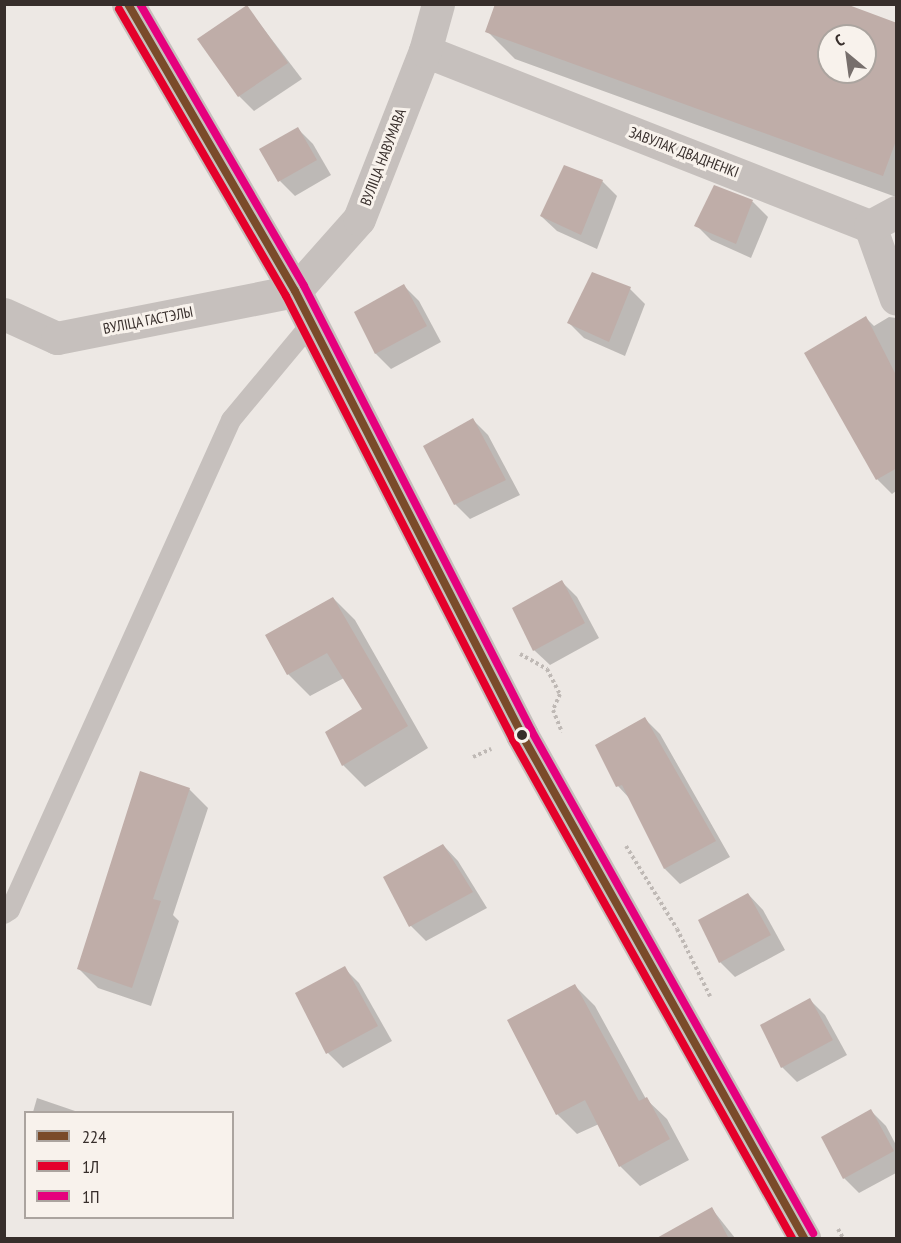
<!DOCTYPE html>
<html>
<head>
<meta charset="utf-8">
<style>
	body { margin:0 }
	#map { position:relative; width:901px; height:1243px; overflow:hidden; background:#ede8e4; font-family:"PT Sans Narrow",sans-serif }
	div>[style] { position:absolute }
	.shadow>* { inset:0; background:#0003 }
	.building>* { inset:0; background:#bfada8 }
	.path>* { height:4px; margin-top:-2px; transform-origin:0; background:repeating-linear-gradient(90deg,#bfb9b5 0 3px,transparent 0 6px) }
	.service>* { height:20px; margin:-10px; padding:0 10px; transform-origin:10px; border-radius:10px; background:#c6c0bd }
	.minor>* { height:33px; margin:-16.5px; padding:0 16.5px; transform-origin:16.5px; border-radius:16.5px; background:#c6c0bd }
	.tertiary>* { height:33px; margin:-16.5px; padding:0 16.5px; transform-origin:16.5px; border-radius:16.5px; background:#c6c0bd }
	.bus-1>* { height:8px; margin:-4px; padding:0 4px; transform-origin:4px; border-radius:4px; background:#7a4b2a }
	.bus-2>* { height:8px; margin:-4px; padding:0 4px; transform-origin:4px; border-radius:4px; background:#e4002b }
	.bus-3>* { height:8px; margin:-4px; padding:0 4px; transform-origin:4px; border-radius:4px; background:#e5007d }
	.dots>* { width:16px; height:16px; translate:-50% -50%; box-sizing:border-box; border:3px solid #f8f2ec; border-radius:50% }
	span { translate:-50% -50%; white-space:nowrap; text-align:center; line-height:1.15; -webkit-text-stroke:6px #f8f2ec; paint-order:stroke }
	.street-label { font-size:15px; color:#372e2b }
	.frame { position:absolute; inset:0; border:6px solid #372e2b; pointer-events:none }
	.legend { position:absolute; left:24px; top:1111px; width:210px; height:108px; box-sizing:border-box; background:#f8f2ec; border:2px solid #aba49f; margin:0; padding:8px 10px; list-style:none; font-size:18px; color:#372e2b }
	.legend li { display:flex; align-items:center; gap:12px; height:30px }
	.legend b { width:30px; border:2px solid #aba49f }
	.north { position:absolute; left:817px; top:24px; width:60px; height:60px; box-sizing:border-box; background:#f8f2ec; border:2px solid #aba49f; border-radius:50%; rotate:331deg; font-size:16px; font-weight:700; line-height:24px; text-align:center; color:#372e2b }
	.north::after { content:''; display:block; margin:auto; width:21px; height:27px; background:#776f6c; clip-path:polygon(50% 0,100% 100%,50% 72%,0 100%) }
</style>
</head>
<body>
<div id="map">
	<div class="shadow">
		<div style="clip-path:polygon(247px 7px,302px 79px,254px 111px,239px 96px)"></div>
		<div style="clip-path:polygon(evenodd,896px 25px,896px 197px,515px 59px,487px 31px,896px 25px,829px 36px,865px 36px,865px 72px,829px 72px,829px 36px)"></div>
		<div style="clip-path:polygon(298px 129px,313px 144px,331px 175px,295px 196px,280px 181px)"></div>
		<div style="clip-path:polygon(602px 181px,617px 196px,597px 249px,557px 231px,541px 216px)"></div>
		<div style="clip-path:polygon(715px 187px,753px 202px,768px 217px,751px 258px,711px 240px,696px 225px)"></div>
		<div style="clip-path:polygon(404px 286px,419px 301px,441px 342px,391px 369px,376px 354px,356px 312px)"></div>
		<div style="clip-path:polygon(630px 289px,645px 304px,625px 356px,584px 338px,569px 323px)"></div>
		<div style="clip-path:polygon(889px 317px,896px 318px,896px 491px,892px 494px,877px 479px,866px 318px,874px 326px)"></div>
		<div style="clip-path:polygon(473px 420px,488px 435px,520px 495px,470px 519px,455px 504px)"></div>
		<div style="clip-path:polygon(562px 582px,577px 597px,599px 638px,550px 665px,534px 650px)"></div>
		<div style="clip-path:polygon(333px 598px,355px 620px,428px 748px,365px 787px,343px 765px,364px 710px,344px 678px,310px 696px,288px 674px)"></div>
		<div style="clip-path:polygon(645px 719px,660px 734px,730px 857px,680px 884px,665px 869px,631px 800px,618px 786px,597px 745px)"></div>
		<div style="clip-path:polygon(189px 789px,208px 808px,173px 915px,179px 921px,151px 1006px,98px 988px,79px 969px)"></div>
		<div style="clip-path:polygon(443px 845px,458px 861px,487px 908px,426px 941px,411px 926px,385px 878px)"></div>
		<div style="clip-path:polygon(748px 894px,763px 910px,785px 950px,735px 977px,720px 962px)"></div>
		<div style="clip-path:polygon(344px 968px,359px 983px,392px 1041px,343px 1068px,328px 1053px)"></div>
		<div style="clip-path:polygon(575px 986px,595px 1006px,646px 1099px,667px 1119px,689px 1160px,640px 1186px,620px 1166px,599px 1124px,577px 1134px,557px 1114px)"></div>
		<div style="clip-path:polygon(810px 1000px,825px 1015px,847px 1055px,797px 1082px,782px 1067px)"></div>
		<div style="clip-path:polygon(37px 1098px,78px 1112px,33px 1112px)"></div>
		<div style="clip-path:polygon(871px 1111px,886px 1126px,896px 1145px,896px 1173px,859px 1193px,844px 1178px)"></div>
		<div style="clip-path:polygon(712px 1209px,735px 1238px,665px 1238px)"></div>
	</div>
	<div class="building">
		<div style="clip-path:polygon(evenodd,495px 4px,846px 4px,897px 23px,897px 138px,883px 176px,485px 32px,495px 4px,829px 36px,865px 36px,865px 72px,829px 72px,829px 36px)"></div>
		<div style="clip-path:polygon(247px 5px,288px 63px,238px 97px,197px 39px)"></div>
		<div style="clip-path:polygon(298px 127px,317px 160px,278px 182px,259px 149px)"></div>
		<div style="clip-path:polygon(564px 165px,603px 180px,581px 235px,540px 216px)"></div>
		<div style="clip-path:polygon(714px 185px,753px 200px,736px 244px,694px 226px)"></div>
		<div style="clip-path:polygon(592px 272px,631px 287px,609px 342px,567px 323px)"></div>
		<div style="clip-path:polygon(404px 284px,427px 326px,375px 354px,354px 312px)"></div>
		<div style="clip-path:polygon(866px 316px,897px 377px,897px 468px,876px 480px,804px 353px)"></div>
		<div style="clip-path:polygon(473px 418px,506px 480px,454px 505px,423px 446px)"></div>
		<div style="clip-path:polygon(562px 580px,585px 623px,533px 651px,512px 608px)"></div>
		<div style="clip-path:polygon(333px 597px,408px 726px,342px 766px,325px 732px,362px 709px,327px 653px,287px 675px,265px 635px)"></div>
		<div style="clip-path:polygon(645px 717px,716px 841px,664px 869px,622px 785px,616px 787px,595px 745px)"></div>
		<div style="clip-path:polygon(140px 771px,190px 788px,153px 899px,161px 901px,132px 988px,77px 969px)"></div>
		<div style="clip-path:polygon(443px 844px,473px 892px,409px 927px,383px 877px)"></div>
		<div style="clip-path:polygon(748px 893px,771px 935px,719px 963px,698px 920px)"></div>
		<div style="clip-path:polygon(345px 966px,378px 1026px,326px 1054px,295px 993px)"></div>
		<div style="clip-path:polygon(575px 984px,639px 1101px,647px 1097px,670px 1139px,619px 1167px,585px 1100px,556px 1115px,507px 1020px)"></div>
		<div style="clip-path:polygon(810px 998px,833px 1040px,781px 1068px,760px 1025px)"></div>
		<div style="clip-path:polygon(871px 1109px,894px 1151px,843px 1179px,821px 1137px)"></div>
		<div style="clip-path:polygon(712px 1207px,729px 1239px,655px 1239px)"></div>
	</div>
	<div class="path">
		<div style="left:520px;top:654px;width:31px;rotate:29deg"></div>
		<div style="left:547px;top:669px;width:28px;rotate:63deg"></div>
		<div style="left:560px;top:694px;width:17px;rotate:114deg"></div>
		<div style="left:553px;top:710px;width:24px;rotate:68deg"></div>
		<div style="left:473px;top:757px;width:20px;rotate:-24deg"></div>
		<div style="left:626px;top:846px;width:97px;rotate:58.4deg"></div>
		<div style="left:677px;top:929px;width:75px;rotate:63.8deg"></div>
		<div style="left:838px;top:1229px;width:10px;rotate:61deg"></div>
	</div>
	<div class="service">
		<div style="left:4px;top:914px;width:7px;rotate:-34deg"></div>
		<div style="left:10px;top:910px;width:538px;rotate:-65.72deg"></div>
		<div style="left:231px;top:420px;width:125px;rotate:-50.2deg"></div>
	</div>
	<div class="minor">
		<div style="left:425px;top:51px;width:478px;rotate:21.5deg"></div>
		<div style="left:870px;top:226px;width:77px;rotate:70.4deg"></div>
		<div style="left:870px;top:226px;width:30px;rotate:-28deg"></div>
		<div style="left:4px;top:314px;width:58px;rotate:24.4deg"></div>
		<div style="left:57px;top:338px;width:243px;rotate:-11.2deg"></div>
	</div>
	<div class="tertiary">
		<div style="left:128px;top:4px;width:332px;rotate:59.8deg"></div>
		<div style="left:295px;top:291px;width:499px;rotate:62.9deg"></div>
		<div style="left:522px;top:735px;width:577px;rotate:60.72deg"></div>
		<div style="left:295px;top:291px;width:96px;rotate:-48.4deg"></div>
		<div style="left:359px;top:219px;width:180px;rotate:-68.6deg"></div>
		<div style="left:425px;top:51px;width:49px;rotate:-74.5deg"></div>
	</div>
	<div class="bus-1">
		<div style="left:128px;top:4px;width:332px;rotate:59.8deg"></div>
		<div style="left:295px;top:291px;width:499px;rotate:62.9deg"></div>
		<div style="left:522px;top:735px;width:577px;rotate:60.72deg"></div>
	</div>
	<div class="bus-2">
		<div style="left:119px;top:9px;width:332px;rotate:59.8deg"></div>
		<div style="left:286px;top:296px;width:499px;rotate:62.9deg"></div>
		<div style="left:513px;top:740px;width:571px;rotate:60.74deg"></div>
	</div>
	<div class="bus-3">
		<div style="left:140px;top:4px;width:326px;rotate:59.8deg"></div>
		<div style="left:304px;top:286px;width:499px;rotate:62.9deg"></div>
		<div style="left:531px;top:730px;width:577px;rotate:60.72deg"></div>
	</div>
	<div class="dots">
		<div style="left:522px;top:735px;background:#372e2b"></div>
	</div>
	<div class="street-label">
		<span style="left:684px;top:152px;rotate:21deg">ЗАВУЛАК ДВАДНЕНКІ</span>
		<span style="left:383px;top:157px;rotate:-69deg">ВУЛІЦА НАВУМАВА</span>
		<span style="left:148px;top:320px;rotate:-11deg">ВУЛІЦА ГАСТЭЛЫ</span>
	</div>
	<div class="frame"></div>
	<ul class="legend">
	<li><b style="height:8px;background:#7a4b2a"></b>224</li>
	<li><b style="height:8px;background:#e4002b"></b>1Л</li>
	<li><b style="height:8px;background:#e5007d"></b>1П</li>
	</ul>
	<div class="north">С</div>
</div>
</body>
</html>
